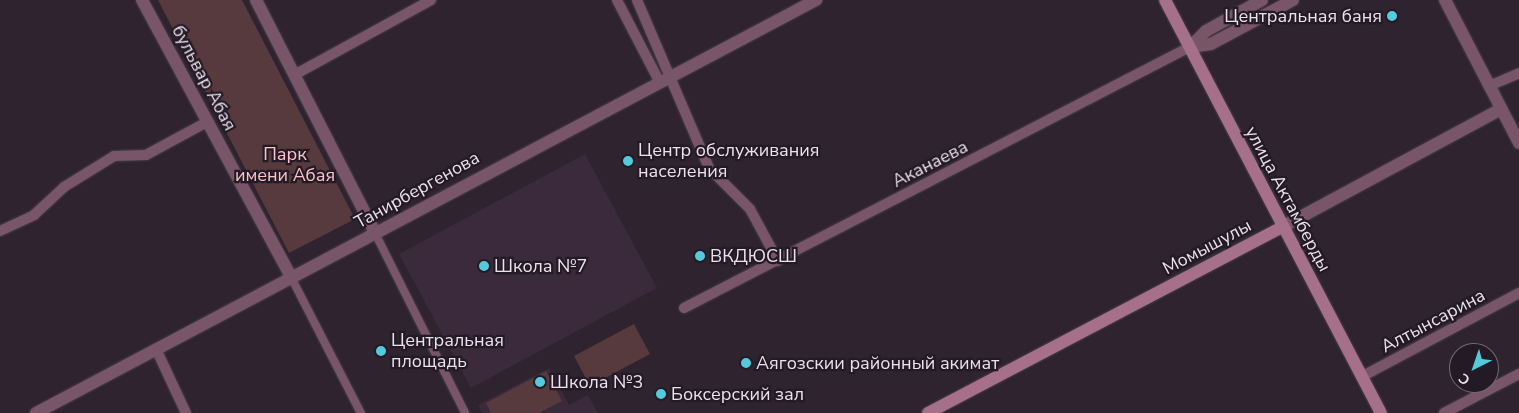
<!DOCTYPE html>
<html>
<head>
<meta charset="utf-8">
<style>
	body { margin:0 }
	#map { position:relative; width:1519px; height:413px; overflow:hidden; background:#2e232f; font-family:"Nunito Sans",sans-serif }
	div>[style] { position:absolute }
	.built>* { inset:0; background:#3a2a3b }
	.green>* { inset:0; background:#573a3d }
	.roads { filter:drop-shadow(0 0 1px #483e49) drop-shadow(0 0 1px #483e49) }
	.pedestrian>* { height:8px; margin:-4px; padding:0 4px; transform-origin:4px; border-radius:4px; background:#785667 }
	.minor>* { height:10px; margin:-5px; padding:0 5px; transform-origin:5px; border-radius:5px; background:#785667 }
	.tertiary>* { height:12px; margin:-6px; padding:0 6px; transform-origin:6px; border-radius:6px; background:#785667 }
	.secondary>* { height:12px; margin:-6px; padding:0 6px; transform-origin:6px; border-radius:6px; background:#a6708b }
	.dots>* { width:14px; height:14px; translate:-50% -50%; box-sizing:border-box; border:2px solid #241a25; border-radius:50% }
	span { translate:-50% -50%; white-space:nowrap; text-align:center; line-height:1.15; -webkit-text-stroke:4.5px #241a25; paint-order:stroke }
	.poi-label { font-size:18px; color:#eae2ea }
	.right { translate:-100% -50%; text-align:right }
	.left { translate:0 -50%; text-align:left }
	.street-label { font-size:18px; color:#eae2ea }
	.park-label { font-size:18px; color:#fdc3c9 }
	.north { position:absolute; left:1449px; top:343px; width:50px; height:50px; box-sizing:border-box; background:#241a25; border:1px solid #736a74; border-radius:50%; rotate:221deg; font-size:14px; font-weight:700; line-height:20px; text-align:center; color:#eae2ea }
	.north::after { content:''; display:block; margin:auto; width:18px; height:22px; background:#54cadd; clip-path:polygon(50% 0,100% 100%,50% 72%,0 100%) }
</style>
</head>
<body>
<div id="map">
	<div class="built">
		<div style="clip-path:polygon(585px 154px,657px 288px,471px 388px,399px 254px)"></div>
		<div style="clip-path:polygon(549px 368px,569px 405px,588px 395px,598px 413px,482px 413px,478px 405px)"></div>
	</div>
	<div class="green">
		<div style="clip-path:polygon(158px 0,242px 0,355px 219px,289px 253px)"></div>
		<div style="clip-path:polygon(634px 324px,650px 354px,590px 386px,574px 356px)"></div>
		<div style="clip-path:polygon(546px 371px,562px 401px,539px 413px,491px 413px,486px 403px)"></div>
	</div>
	<div class="roads">
		<div class="pedestrian">
			<div style="left:375px;top:233px;width:201px;rotate:63.4deg"></div>
			<div style="left:292px;top:279px;width:151px;rotate:62.8deg"></div>
		</div>
		<div class="minor">
			<div style="left:617px;top:0;width:91px;rotate:62.6deg"></div>
			<div style="left:637px;top:0;width:183px;rotate:66.8deg"></div>
			<div style="left:709px;top:168px;width:58px;rotate:45deg"></div>
			<div style="left:750px;top:209px;width:59px;rotate:61.7deg"></div>
			<div style="left:296px;top:74px;width:154px;rotate:-28.7deg"></div>
			<div style="left:1489px;top:86px;width:33px;rotate:-23deg"></div>
			<div style="left:0;top:231px;width:38px;rotate:-25deg"></div>
			<div style="left:34px;top:215px;width:41px;rotate:-43deg"></div>
			<div style="left:64px;top:187px;width:59px;rotate:-31.8deg"></div>
			<div style="left:114px;top:156px;width:32px;rotate:-2deg"></div>
			<div style="left:146px;top:155px;width:69px;rotate:-28.4deg"></div>
			<div style="left:684px;top:308px;width:569px;rotate:-27.29deg"></div>
			<div style="left:156px;top:349px;width:71px;rotate:64.9deg"></div>
			<div style="left:1361px;top:377px;width:179px;rotate:-28deg"></div>
			<div style="left:1444px;top:413px;width:85px;rotate:-27.5deg"></div>
		</div>
		<div class="tertiary">
			<div style="left:142px;top:0;width:317px;rotate:61.7deg"></div>
			<div style="left:256px;top:0;width:262px;rotate:62.9deg"></div>
			<div style="left:1445px;top:0;width:161px;rotate:62.6deg"></div>
			<div style="left:1190px;top:47px;width:21px;rotate:-8deg"></div>
			<div style="left:1211px;top:44px;width:93px;rotate:-28.2deg"></div>
			<div style="left:1190px;top:47px;width:23px;rotate:-45deg"></div>
			<div style="left:1206px;top:31px;width:64px;rotate:-29deg"></div>
			<div style="left:1282px;top:227px;width:249px;rotate:-28.3deg"></div>
			<div style="left:36px;top:413px;width:883px;rotate:-27.9deg"></div>
		</div>
		<div class="secondary">
			<div style="left:1165px;top:0;width:466px;rotate:62.4deg"></div>
			<div style="left:928px;top:413px;width:400px;rotate:-27.7deg"></div>
		</div>
	</div>
	<div class="dots">
		<div style="left:1392px;top:16px;background:#54cadd"></div>
		<div style="left:628px;top:161px;background:#54cadd"></div>
		<div style="left:700px;top:256px;background:#54cadd"></div>
		<div style="left:484px;top:266px;background:#54cadd"></div>
		<div style="left:381px;top:351px;background:#54cadd"></div>
		<div style="left:746px;top:363px;background:#54cadd"></div>
		<div style="left:540px;top:382px;background:#54cadd"></div>
		<div style="left:661px;top:394px;background:#54cadd"></div>
	</div>
	<div class="poi-label">
		<span class="right" style="left:1382px;top:16px">Центральная баня</span>
		<span class="left" style="left:638px;top:161px">Центр обслуживания<br>населения</span>
		<span class="left" style="left:710px;top:256px">ВКДЮСШ</span>
		<span class="left" style="left:494px;top:266px">Школа №7</span>
		<span class="left" style="left:391px;top:351px">Центральная<br>площадь</span>
		<span class="left" style="left:756px;top:363px">Аягозскии районный акимат</span>
		<span class="left" style="left:550px;top:382px">Школа №3</span>
		<span class="left" style="left:671px;top:394px">Боксерский зал</span>
	</div>
	<div class="street-label">
		<span style="left:204px;top:78px;rotate:62deg">бульвар Абая</span>
		<span style="left:930px;top:164px;rotate:-27deg">Аканаева</span>
		<span style="left:417px;top:190px;rotate:-29deg">Танирбергенова</span>
		<span style="left:1288px;top:199px;rotate:62deg">улица Актамберды</span>
		<span style="left:1207px;top:247px;rotate:-28deg">Момышулы</span>
		<span style="left:1433px;top:321px;rotate:-28deg">Алтынсарина</span>
	</div>
	<div class="park-label">
		<span style="left:285px;top:165px">Парк<br>имени Абая</span>
	</div>
	<div class="north">С</div>
</div>
</body>
</html>
